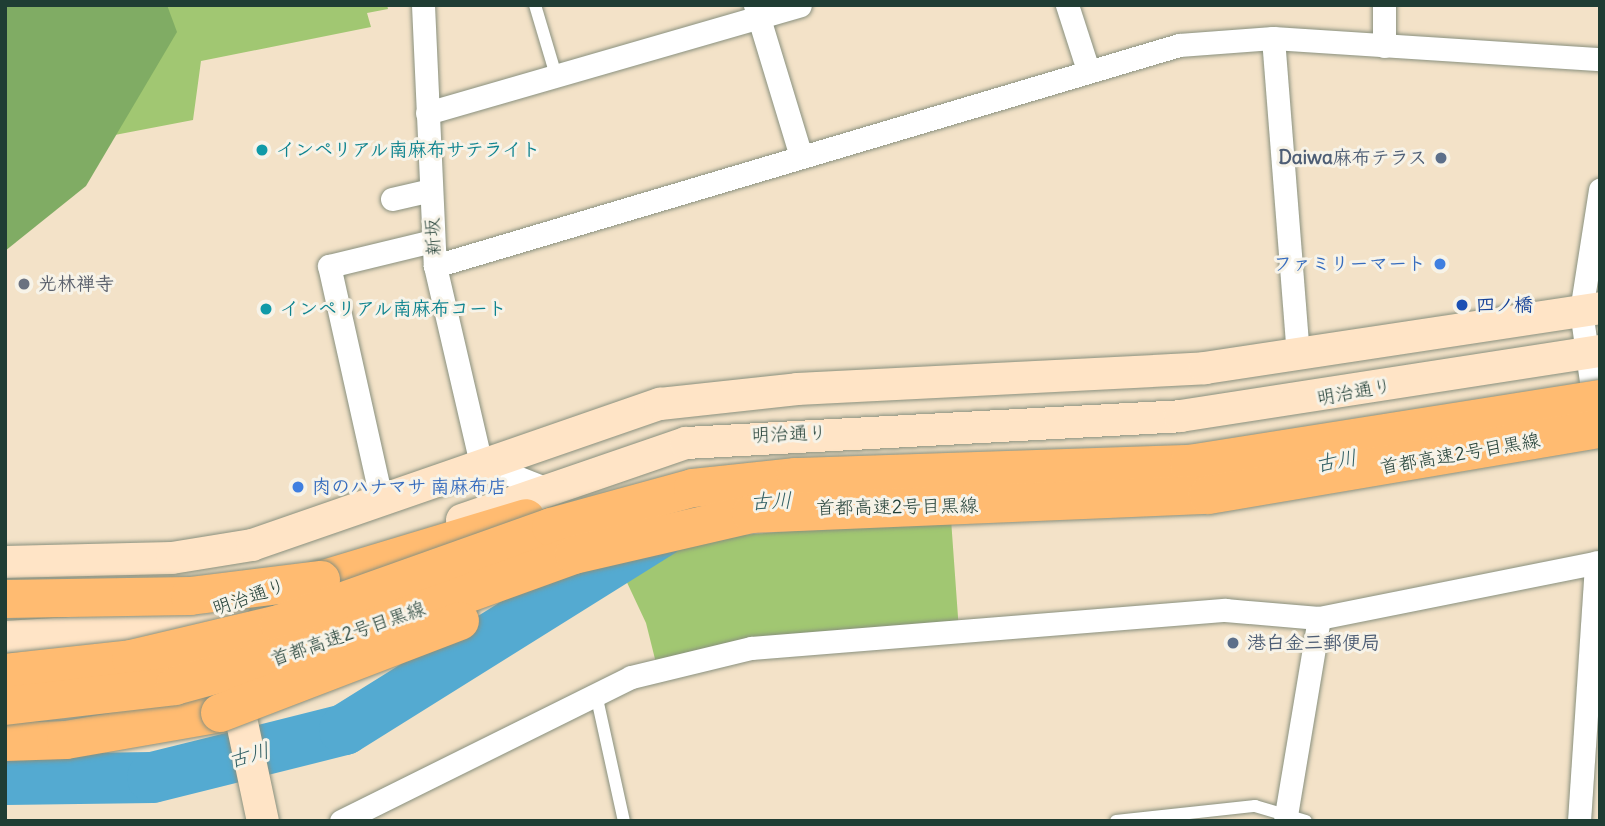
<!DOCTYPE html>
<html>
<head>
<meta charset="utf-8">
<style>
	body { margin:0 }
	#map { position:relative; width:1605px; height:826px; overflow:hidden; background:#f3e2c8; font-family:Delius,"Klee One",sans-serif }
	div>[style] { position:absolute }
	.green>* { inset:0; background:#a1c772 }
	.forest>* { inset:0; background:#80ac64 }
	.river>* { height:51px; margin:-25.5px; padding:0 25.5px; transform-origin:25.5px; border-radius:25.5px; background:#54aad1 }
	.roads { filter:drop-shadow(0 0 2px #89907e) drop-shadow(0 0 2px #89907e) }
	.lane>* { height:12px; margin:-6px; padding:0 6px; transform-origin:6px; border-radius:6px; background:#fff }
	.street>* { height:23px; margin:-11.5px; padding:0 11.5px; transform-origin:11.5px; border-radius:11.5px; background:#fff }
	.secondary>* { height:32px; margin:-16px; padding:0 16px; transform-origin:16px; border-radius:16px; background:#ffe4c6 }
	.highway>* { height:38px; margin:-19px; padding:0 19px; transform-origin:19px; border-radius:19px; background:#ffbb71 }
	.bridges { filter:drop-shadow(0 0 2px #89907e) drop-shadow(0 0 2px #89907e) }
	.highway-bridge>* { height:38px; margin:-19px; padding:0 19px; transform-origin:19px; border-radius:19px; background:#ffbb71 }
	.dots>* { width:19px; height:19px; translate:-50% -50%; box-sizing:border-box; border:4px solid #f7f3e8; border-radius:50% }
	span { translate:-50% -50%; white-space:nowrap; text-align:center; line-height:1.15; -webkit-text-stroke:6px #f7f3e8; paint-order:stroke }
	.culture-label { font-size:19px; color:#0d838f; font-weight:700 }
	.left { translate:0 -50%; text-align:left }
	.service-label { font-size:19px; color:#4e5e75; font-weight:700 }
	.right { translate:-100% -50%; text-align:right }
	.street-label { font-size:19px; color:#1f3d34 }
	.shop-label { font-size:19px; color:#366cbe; font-weight:700 }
	.worship-label { font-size:19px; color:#5b616d; font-weight:700 }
	.transit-label { font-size:19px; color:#164399; font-weight:700 }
	.water-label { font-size:21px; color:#2f5e63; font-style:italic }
	.frame { position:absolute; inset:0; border:7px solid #1f3d34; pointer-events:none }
</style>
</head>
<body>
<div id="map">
	<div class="green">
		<div style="clip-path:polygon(5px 5px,387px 5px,388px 9px,367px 13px,371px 27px,201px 61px,193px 120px,52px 147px)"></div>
		<div style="clip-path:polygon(951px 519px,959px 631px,656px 663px,646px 623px,616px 559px,740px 535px)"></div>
	</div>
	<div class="forest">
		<div style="clip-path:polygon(5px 5px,167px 5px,177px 32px,86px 186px,5px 251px)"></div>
	</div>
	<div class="river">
		<div style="left:5px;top:779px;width:147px;rotate:-0.8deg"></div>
		<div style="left:152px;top:777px;width:198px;rotate:-14deg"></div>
		<div style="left:344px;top:729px;width:374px;rotate:-32deg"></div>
	</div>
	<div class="roads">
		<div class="lane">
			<div style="left:535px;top:5px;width:77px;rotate:73.4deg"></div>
			<div style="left:596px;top:694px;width:130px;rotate:77.6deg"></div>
			<div style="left:1116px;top:821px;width:140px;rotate:-6.2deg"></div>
			<div style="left:1255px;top:806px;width:53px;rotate:16.4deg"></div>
		</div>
		<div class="street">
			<div style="left:423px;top:5px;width:261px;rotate:87.4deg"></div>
			<div style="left:435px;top:266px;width:202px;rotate:76.9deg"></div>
			<div style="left:481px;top:463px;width:71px;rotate:21.5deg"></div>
			<div style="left:755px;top:5px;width:158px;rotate:73.1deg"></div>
			<div style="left:1067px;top:5px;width:68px;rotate:72.1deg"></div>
			<div style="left:1384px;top:5px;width:41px;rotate:90deg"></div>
			<div style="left:1273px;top:38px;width:320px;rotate:85.5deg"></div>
			<div style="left:427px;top:113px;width:388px;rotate:-16.1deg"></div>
			<div style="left:392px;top:199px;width:39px;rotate:-13deg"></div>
			<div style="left:435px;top:266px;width:776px;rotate:-16.54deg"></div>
			<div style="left:1179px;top:45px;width:94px;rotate:-4.3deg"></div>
			<div style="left:1273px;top:38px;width:328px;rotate:3.7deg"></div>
			<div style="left:1595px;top:410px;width:100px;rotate:-98deg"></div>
			<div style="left:1581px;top:311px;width:123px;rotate:-81.1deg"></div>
			<div style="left:381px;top:498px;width:238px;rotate:-102.6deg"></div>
			<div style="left:329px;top:266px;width:106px;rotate:-13.6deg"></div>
			<div style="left:1319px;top:618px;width:287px;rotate:-11.3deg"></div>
			<div style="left:341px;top:821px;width:324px;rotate:-26.4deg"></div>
			<div style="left:631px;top:677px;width:123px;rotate:-13.6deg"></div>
			<div style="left:751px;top:648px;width:476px;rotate:-4.6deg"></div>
			<div style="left:1225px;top:610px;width:94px;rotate:4.9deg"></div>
			<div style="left:1319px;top:618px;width:206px;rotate:99.5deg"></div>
			<div style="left:1579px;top:821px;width:259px;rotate:-86.2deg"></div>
		</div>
		<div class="secondary">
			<div style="left:462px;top:520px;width:237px;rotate:-19deg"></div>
			<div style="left:686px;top:443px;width:495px;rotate:-3.1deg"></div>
			<div style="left:1180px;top:416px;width:425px;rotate:-8.8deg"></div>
			<div style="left:5px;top:562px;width:167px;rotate:-1.4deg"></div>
			<div style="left:172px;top:558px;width:81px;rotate:-9.2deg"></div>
			<div style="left:252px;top:545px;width:432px;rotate:-19.1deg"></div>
			<div style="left:660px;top:404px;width:138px;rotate:-6.2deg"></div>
			<div style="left:797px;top:389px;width:409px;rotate:-2.9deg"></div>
			<div style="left:1205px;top:368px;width:400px;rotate:-8.6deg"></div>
			<div style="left:5px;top:637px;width:129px;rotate:-3.5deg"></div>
			<div style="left:134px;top:629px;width:105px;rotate:-15deg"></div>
			<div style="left:234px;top:685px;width:139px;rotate:78deg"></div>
		</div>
		<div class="highway">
			<div style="left:321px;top:580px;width:214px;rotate:-16.8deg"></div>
			<div style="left:5px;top:742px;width:61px;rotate:-1.9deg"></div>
			<div style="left:66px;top:740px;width:156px;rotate:-9.9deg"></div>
		</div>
	</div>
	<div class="bridges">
		<div class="highway-bridge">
			<div style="left:5px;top:599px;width:185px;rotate:-0.9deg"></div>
			<div style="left:190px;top:596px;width:132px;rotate:-7deg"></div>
			<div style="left:5px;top:673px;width:127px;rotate:-6.3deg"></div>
			<div style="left:131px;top:659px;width:152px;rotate:-13.3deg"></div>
			<div style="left:279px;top:624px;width:289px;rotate:-19.6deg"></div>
			<div style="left:551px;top:527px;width:147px;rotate:-15.4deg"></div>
			<div style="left:693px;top:488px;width:104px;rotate:-6.1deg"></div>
			<div style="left:796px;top:477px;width:393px;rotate:-1.9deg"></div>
			<div style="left:1189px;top:464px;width:416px;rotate:-9deg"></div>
			<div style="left:5px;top:706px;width:171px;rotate:-6.7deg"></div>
			<div style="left:175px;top:686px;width:162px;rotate:-15.4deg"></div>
			<div style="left:331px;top:643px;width:258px;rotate:-19.9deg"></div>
			<div style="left:574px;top:555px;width:182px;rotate:-13deg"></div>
			<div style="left:751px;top:514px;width:457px;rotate:-2.4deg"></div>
			<div style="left:1208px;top:495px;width:398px;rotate:-9.6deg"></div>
			<div style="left:220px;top:713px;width:257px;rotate:-21deg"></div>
		</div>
	</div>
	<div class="dots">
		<div style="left:262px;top:150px;background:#0f9aa8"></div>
		<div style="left:1441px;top:158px;background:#5c6f8a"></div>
		<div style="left:1440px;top:264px;background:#3f7fe0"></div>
		<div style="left:24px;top:284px;background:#6b7280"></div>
		<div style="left:1462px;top:305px;background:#1a4fb4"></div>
		<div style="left:266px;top:309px;background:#0f9aa8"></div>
		<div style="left:298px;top:487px;background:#3f7fe0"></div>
		<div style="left:1233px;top:643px;background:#5c6f8a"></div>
	</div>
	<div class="culture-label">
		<span class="left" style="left:276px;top:150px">インペリアル南麻布サテライト</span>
		<span class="left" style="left:280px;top:309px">インペリアル南麻布コート</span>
	</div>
	<div class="service-label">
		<span class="right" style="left:1427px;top:158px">Daiwa麻布テラス</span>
		<span class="left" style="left:1247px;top:643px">港白金三郵便局</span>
	</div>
	<div class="street-label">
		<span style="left:433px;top:237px;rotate:-94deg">新坂</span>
		<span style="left:1354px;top:392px;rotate:-10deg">明治通り</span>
		<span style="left:789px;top:434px;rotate:-2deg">明治通り</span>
		<span style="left:1460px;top:454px;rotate:-10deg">首都高速2号目黒線</span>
		<span style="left:897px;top:507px;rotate:-1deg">首都高速2号目黒線</span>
		<span style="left:249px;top:597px;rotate:-19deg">明治通り</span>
		<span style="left:348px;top:634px;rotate:-19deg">首都高速2号目黒線</span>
	</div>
	<div class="shop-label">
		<span class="right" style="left:1426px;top:264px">ファミリーマート</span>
		<span class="left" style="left:312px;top:487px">肉のハナマサ 南麻布店</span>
	</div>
	<div class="worship-label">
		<span class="left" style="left:38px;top:284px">光林禅寺</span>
	</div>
	<div class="transit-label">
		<span class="left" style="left:1476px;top:305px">四ノ橋</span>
	</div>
	<div class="water-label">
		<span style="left:1336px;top:461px;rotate:-10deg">古川</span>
		<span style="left:771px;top:501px;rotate:-2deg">古川</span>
		<span style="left:249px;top:755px;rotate:-15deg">古川</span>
	</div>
	<div class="frame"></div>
</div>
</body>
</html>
